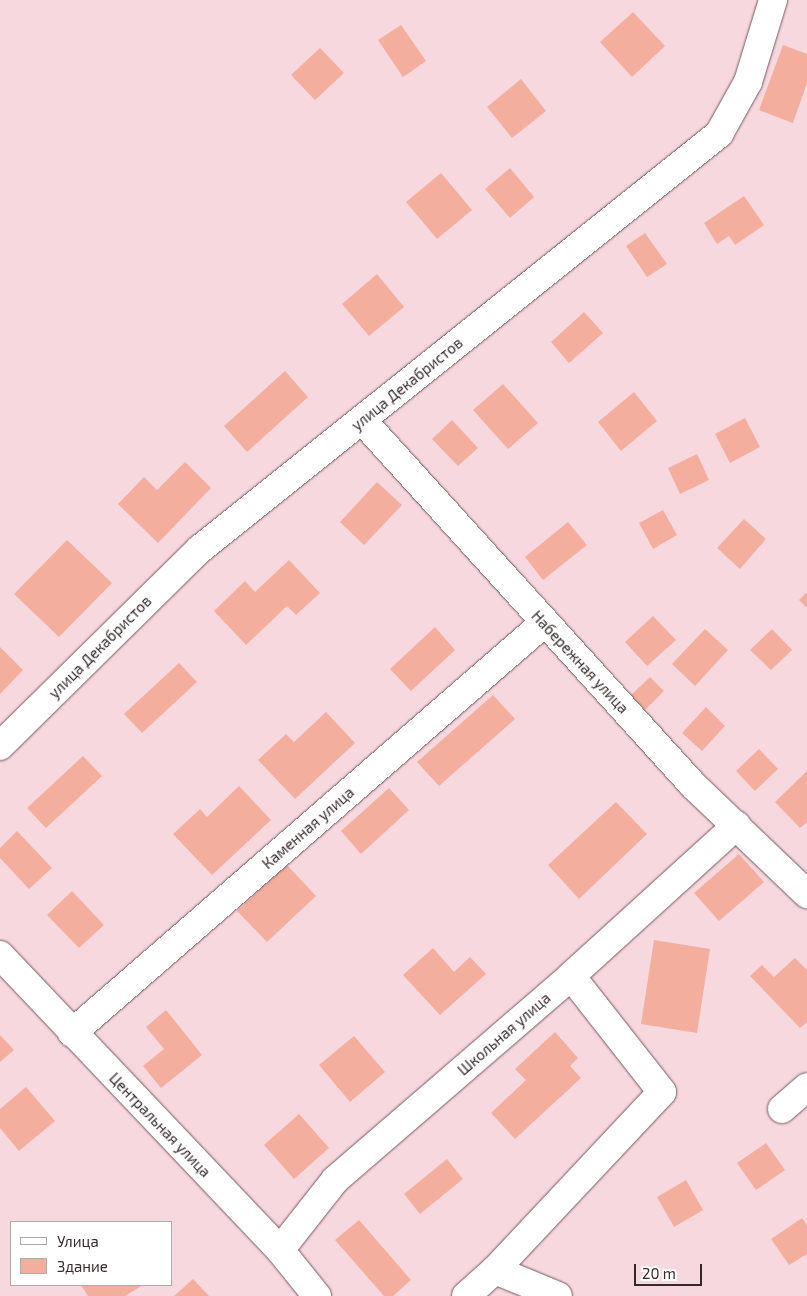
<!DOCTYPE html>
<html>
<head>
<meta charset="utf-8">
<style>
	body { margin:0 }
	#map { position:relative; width:807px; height:1296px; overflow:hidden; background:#f8d8df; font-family:"Exo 2",sans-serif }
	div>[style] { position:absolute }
	.building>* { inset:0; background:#f4ae9d }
	.roads { filter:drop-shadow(0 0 1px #755a60) drop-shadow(0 0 1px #755a60) }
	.minor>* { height:28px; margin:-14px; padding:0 14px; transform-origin:14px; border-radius:14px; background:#fff }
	span { translate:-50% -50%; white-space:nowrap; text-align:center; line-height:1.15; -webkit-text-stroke:5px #fff; paint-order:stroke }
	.street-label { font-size:15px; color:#35292b }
	.legend { position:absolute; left:10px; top:1221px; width:162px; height:65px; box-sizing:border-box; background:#fff; border:1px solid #aea9aa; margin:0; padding:6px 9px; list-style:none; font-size:15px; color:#35292b }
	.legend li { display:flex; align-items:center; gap:10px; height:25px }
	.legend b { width:25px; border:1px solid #aea9aa }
	.scale { position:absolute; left:634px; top:1264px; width:68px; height:22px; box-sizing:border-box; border:2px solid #35292b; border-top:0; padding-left:6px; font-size:15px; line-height:18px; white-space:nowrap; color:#35292b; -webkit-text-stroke:4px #fff; paint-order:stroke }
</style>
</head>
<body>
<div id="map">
	<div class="building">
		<div style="clip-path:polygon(633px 12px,665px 46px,632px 77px,600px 42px)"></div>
		<div style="clip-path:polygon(401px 25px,426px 61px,403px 77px,378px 40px)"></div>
		<div style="clip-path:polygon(783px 45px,807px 54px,807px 83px,793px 123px,759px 110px)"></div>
		<div style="clip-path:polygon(320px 48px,344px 73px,315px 100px,291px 75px)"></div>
		<div style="clip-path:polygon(521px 79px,546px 111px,512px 138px,487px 107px)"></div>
		<div style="clip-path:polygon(510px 168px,534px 197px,510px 218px,485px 189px)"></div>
		<div style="clip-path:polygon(441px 173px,472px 210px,437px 239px,406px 202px)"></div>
		<div style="clip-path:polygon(744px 196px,764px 225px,735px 245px,729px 236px,717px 244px,704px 223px)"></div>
		<div style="clip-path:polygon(645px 233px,667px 264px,647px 277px,626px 246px)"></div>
		<div style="clip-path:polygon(377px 274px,404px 307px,369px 336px,342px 304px)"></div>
		<div style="clip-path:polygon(584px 312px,603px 333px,569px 363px,551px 342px)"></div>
		<div style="clip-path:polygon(285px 371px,308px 397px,247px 452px,224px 426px)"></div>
		<div style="clip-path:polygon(503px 384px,538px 423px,508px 449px,473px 410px)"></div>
		<div style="clip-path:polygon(634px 392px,657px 421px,621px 451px,598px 422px)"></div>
		<div style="clip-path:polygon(745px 418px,760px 447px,730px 463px,715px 434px)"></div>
		<div style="clip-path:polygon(452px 420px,478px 448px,458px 466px,432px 439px)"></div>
		<div style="clip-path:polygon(697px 454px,709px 480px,680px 494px,668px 468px)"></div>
		<div style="clip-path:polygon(185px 462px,211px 488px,158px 543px,118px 504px,144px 477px,157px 490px)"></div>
		<div style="clip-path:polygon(377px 482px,402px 505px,364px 545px,340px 522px)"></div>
		<div style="clip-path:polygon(663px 510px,677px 535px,653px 549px,639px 523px)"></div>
		<div style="clip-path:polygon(744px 519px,766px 539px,740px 569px,717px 548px)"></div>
		<div style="clip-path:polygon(568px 522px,587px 545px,543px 580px,525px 557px)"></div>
		<div style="clip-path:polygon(67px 540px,112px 583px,59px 637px,14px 594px)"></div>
		<div style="clip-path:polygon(289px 560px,320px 593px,296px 615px,287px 606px,246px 645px,214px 611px,245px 581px,255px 592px)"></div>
		<div style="clip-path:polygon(807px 592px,807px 608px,799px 600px)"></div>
		<div style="clip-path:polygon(653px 616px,676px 640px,647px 666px,625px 642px)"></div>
		<div style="clip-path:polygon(435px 627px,455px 650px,411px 691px,390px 669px)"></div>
		<div style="clip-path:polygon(705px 629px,728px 650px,695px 686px,672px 664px)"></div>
		<div style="clip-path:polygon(772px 629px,792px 650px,771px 670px,750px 650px)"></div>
		<div style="clip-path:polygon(0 647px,23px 670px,0 694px)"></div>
		<div style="clip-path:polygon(179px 663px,197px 682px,142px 733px,124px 714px)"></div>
		<div style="clip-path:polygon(650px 677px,664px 691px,645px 710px,631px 695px)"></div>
		<div style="clip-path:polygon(493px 695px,515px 719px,439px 786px,417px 762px)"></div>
		<div style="clip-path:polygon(706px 707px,725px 726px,702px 751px,682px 733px)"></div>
		<div style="clip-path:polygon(326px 712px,355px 743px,295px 799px,258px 760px,286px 734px,294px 742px)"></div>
		<div style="clip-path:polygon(759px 749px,778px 769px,755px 791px,736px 771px)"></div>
		<div style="clip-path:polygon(83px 756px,102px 776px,46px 828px,27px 808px)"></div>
		<div style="clip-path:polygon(807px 771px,807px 822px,800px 828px,775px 802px)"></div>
		<div style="clip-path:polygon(239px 786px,271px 820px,212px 875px,173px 834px,200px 809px,207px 817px)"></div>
		<div style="clip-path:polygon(389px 788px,409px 810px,361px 854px,341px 831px)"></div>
		<div style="clip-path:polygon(616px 802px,647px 834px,579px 899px,548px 865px)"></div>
		<div style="clip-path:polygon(17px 831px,52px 868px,29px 889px,0 858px,0 848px)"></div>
		<div style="clip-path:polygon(739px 854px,764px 882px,719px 921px,694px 893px)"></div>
		<div style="clip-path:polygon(287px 865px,316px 896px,267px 942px,237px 911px)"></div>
		<div style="clip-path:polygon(72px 891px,104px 925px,79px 948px,47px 915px)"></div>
		<div style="clip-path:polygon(654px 940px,710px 949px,697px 1033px,641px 1024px)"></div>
		<div style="clip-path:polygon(433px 948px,454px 972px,470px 957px,486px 974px,440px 1015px,403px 975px)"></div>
		<div style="clip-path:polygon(795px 958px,807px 970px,807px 1022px,800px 1028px,750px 976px,762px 965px,774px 977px)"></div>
		<div style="clip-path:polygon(166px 1010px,202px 1055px,161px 1088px,143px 1066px,164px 1049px,146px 1027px)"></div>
		<div style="clip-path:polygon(555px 1032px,578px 1058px,570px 1066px,581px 1078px,515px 1139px,491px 1113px,526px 1080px,515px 1069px)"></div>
		<div style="clip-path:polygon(0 1035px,14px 1050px,0 1062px)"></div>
		<div style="clip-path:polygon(354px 1036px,385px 1072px,350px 1102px,319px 1065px)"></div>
		<div style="clip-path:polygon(26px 1087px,55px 1121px,19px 1151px,0 1128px,0 1109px)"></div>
		<div style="clip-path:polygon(299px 1114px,329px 1148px,294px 1179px,264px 1145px)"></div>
		<div style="clip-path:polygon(766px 1143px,785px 1170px,756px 1190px,737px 1163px)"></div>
		<div style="clip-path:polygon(447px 1159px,463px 1179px,420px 1214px,404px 1194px)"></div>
		<div style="clip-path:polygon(686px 1180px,703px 1210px,674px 1227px,657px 1197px)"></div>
		<div style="clip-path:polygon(802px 1218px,807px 1225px,807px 1254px,789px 1265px,771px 1239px)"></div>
		<div style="clip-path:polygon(359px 1220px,411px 1280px,393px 1296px,384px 1296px,335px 1240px)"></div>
		<div style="clip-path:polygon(193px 1279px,209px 1296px,174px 1296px)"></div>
		<div style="clip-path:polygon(81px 1285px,143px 1285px,125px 1296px,88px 1296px)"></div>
	</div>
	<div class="roads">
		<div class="minor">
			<div style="left:362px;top:420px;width:493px;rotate:47.8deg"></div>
			<div style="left:693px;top:785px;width:158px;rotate:43.7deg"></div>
			<div style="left:0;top:746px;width:281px;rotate:-44.6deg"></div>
			<div style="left:200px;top:549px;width:665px;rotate:-38.65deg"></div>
			<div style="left:719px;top:134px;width:60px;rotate:-60.9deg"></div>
			<div style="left:748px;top:82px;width:86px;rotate:-73deg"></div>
			<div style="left:0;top:955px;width:407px;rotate:46.5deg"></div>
			<div style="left:280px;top:1250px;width:59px;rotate:51.2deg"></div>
			<div style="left:72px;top:1033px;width:625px;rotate:-40.98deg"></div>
			<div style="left:782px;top:1109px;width:33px;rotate:-41deg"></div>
			<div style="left:280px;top:1250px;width:89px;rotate:-51.8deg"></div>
			<div style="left:335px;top:1180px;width:312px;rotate:-40.8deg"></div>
			<div style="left:571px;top:976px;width:224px;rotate:-42.3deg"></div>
			<div style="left:495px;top:1270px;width:68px;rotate:22.4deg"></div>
			<div style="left:466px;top:1296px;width:39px;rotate:-42deg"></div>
			<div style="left:495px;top:1270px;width:244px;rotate:-46.8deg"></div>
			<div style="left:662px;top:1092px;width:147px;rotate:-128.1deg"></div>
		</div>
	</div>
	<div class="street-label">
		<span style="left:407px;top:384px;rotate:-39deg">улица Декабристов</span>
		<span style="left:100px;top:647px;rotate:-45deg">улица Декабристов</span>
		<span style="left:580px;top:662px;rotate:47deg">Набережная улица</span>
		<span style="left:308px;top:828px;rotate:-41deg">Каменная улица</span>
		<span style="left:504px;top:1034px;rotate:-41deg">Школьная улица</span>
		<span style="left:160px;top:1125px;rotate:46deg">Центральная улица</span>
	</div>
	<ul class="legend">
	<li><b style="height:6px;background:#fff"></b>Улица</li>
	<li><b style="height:14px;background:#f4ae9d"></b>Здание</li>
	</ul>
	<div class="scale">20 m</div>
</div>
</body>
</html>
